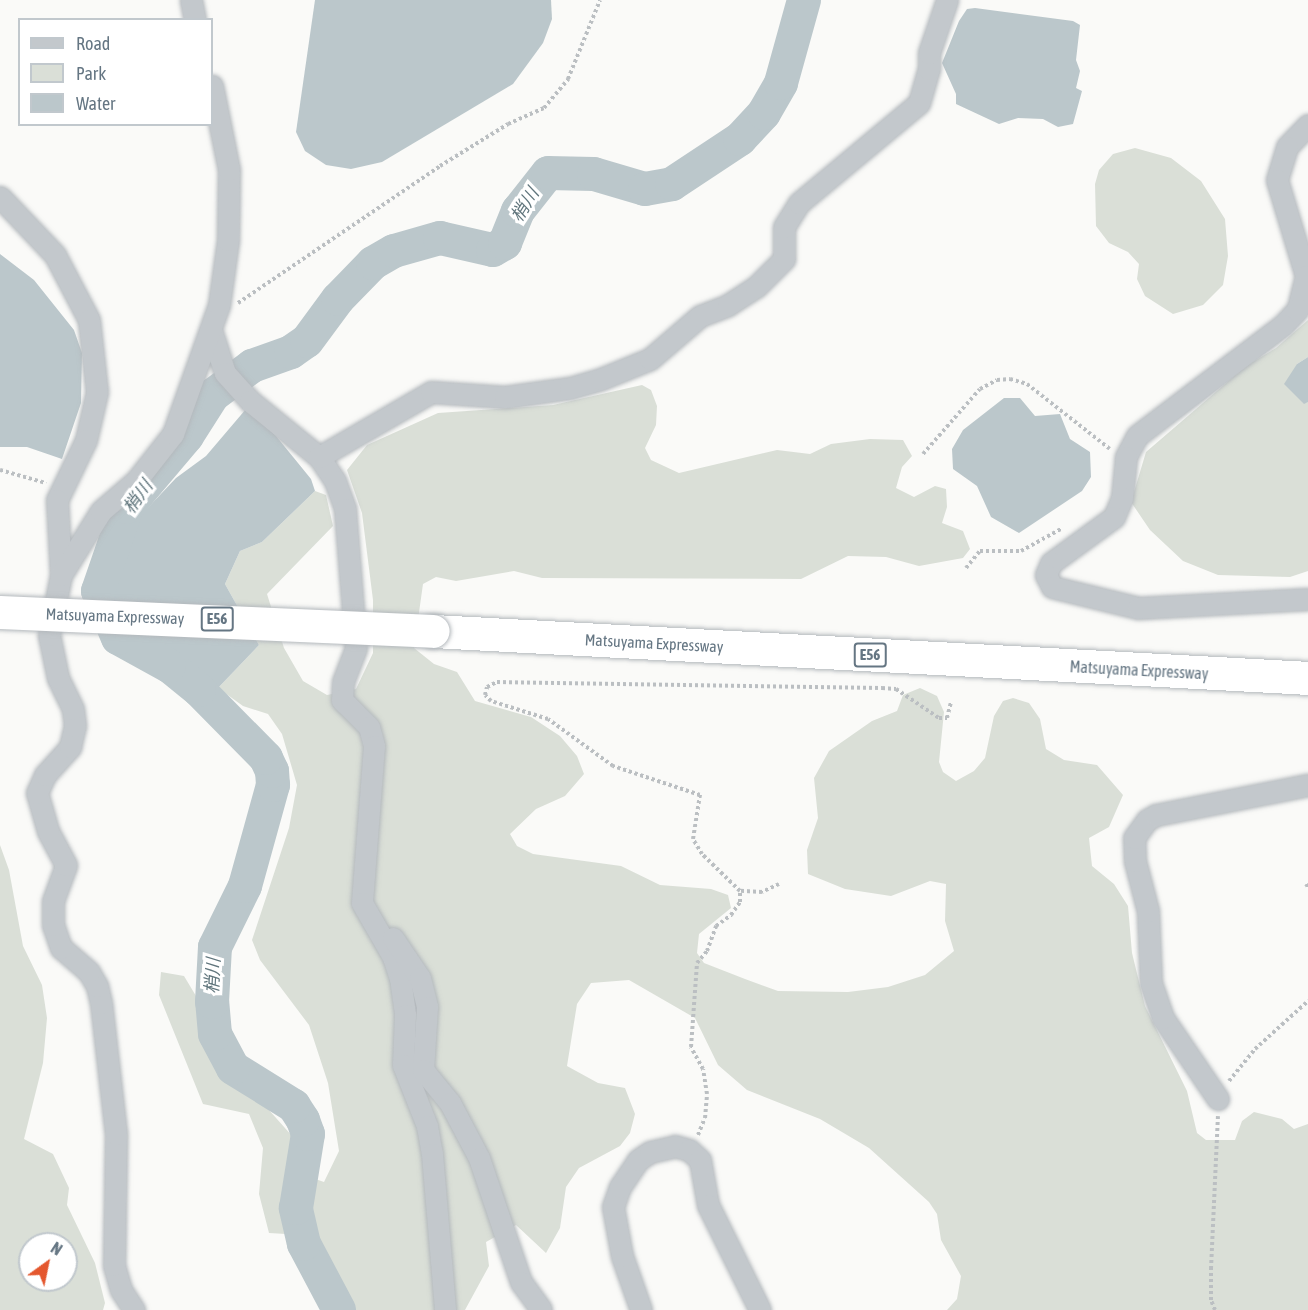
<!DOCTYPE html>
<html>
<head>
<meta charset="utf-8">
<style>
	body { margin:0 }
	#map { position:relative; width:1308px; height:1310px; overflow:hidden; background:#fafaf8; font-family:"Asap Condensed","Noto Sans JP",sans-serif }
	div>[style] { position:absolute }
	.green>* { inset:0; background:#dadfd7 }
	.water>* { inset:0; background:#bbc7cb }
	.river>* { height:34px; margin:-17px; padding:0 17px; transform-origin:17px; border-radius:17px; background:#bbc7cb }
	.path>* { height:4px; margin-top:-2px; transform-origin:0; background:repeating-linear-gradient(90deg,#bbbfc2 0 3px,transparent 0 6px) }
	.roads { filter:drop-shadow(0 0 2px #b4b9bd) drop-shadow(0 0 2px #b4b9bd) }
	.street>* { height:21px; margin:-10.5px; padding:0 10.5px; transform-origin:10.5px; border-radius:10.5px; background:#c3c8cc }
	.highway>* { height:33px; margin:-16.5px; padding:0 16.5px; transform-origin:16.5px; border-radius:16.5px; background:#fff }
	.bridges { filter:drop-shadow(0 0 2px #b4b9bd) drop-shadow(0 0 2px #b4b9bd) }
	.highway-bridge>* { height:33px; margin:-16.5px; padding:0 16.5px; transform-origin:16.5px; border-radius:16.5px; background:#fff }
	span { translate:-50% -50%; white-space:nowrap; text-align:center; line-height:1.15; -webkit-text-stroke:6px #fff; paint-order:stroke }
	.shield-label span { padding:2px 4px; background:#fff; border:2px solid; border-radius:4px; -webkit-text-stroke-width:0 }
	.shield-label { font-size:15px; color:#657683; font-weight:700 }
	.street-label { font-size:16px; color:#657683 }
	.water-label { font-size:18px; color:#60757c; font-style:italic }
	.legend { position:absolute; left:18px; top:18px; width:195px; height:108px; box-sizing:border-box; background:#fff; border:2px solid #c1c8cd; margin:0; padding:8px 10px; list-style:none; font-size:18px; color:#657683 }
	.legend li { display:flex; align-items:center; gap:12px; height:30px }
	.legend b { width:30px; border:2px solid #c1c8cd }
	.north { position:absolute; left:18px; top:1232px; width:60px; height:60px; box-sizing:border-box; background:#fff; border:2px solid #c1c8cd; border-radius:50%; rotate:33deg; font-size:16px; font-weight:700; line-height:24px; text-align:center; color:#657683 }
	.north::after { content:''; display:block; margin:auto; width:21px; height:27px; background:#e4572e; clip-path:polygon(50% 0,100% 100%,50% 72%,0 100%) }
</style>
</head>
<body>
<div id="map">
	<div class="green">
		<div style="clip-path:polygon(1135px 148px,1171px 158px,1201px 181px,1225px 219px,1228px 256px,1223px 285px,1203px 305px,1173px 314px,1145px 296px,1137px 279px,1139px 264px,1128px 252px,1109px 243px,1096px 226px,1095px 184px,1099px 170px,1113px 154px)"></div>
		<div style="clip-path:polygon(1308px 320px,1308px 357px,1297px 364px,1303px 403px,1308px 402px,1308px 571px,1290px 577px,1218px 575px,1183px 561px,1150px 530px,1131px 502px,1146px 452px,1246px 366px,1276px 348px)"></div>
		<div style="clip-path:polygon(642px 385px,651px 390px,657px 406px,656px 425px,645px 448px,651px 460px,679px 473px,777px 450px,810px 454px,831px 444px,870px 439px,903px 440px,912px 456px,902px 467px,896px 488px,914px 497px,935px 486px,946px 489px,947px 507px,942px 523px,963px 531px,970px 549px,963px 558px,919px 566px,886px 557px,848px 556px,801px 579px,542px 578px,514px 571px,456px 581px,436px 577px,423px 584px,414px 648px,434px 664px,457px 672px,475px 701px,531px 717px,560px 736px,577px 756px,584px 774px,565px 796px,536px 809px,510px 834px,517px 846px,533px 854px,621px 866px,660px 885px,711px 889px,728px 895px,731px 908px,699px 934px,697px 953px,704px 963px,745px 979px,778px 991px,848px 992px,888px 987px,925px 975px,954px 951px,945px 921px,946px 884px,930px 881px,891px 896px,845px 889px,808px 874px,807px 850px,818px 818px,814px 778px,829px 751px,872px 721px,897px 711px,903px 695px,920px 688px,937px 696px,944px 712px,939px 762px,943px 772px,956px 781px,974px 771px,985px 758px,994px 716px,1003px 701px,1013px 698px,1029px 703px,1040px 719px,1046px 749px,1064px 760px,1097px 765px,1123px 795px,1109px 827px,1089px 838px,1092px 866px,1114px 884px,1128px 906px,1132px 953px,1145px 1006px,1187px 1091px,1197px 1133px,1206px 1140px,1235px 1140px,1242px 1121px,1254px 1112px,1282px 1119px,1294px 1129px,1308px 1124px,1308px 1310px,947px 1310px,957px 1299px,961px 1276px,941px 1240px,937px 1214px,929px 1202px,869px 1148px,820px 1119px,747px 1090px,718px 1065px,695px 1018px,629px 980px,591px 983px,577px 1004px,567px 1066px,598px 1083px,625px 1088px,635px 1114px,630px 1133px,620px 1146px,579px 1168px,566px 1187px,560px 1228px,546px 1253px,516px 1225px,486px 1242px,489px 1266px,465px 1310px,330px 1310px,318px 1250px,303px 1235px,269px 1233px,259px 1194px,263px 1148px,249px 1114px,203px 1104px,159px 995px,161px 972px,184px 976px,196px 996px,214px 1061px,224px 1074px,251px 1090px,293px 1137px,301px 1174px,324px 1182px,339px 1151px,328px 1083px,309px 1025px,260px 960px,252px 940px,289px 828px,297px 785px,282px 734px,268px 714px,243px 706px,218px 688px,259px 645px,225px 584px,240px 551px,262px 542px,315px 491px,326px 495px,333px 526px,267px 594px,284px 648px,303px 681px,327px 695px,356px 689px,373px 653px,373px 600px,362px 513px,347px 470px,367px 445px,438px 413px,553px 405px)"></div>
		<div style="clip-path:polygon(evenodd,0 845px,9px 870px,23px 946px,42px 985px,47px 1018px,43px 1063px,24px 1139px,53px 1154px,69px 1188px,67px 1205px,95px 1263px,105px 1303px,103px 1310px,0 1310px,0 845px,30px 1244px,66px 1244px,66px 1280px,30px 1280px,30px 1244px)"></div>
	</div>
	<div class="water">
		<div style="clip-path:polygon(315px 0,551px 0,552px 19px,543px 43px,513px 84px,382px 162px,351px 169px,326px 165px,305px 151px,296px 132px)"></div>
		<div style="clip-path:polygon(975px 8px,1073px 21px,1080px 25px,1076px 60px,1080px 71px,1076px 88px,1082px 91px,1073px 124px,1058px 127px,1043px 119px,1018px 118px,999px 124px,956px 104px,956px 94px,942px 63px,959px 21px,967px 9px)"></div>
		<div style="clip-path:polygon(0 254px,34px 280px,74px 330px,82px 353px,81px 403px,62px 459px,27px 447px,0 447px)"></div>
		<div style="clip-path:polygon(1308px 357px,1308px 402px,1304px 404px,1284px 384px,1297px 364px)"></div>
		<div style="clip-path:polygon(1004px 398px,1020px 398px,1035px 416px,1060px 414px,1070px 439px,1090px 452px,1091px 477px,1082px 491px,1019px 533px,991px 517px,977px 486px,953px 469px,952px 449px,963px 430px)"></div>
		<div style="clip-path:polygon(246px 409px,276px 436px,311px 479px,315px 491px,262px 542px,240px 551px,225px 584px,259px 645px,218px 688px,173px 654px,137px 634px,114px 597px,127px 541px,142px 514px,176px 478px,206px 456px)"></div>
	</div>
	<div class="river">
		<div style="left:339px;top:1310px;width:75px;rotate:-117.9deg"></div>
		<div style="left:304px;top:1244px;width:37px;rotate:-103deg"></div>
		<div style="left:296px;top:1208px;width:75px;rotate:-80.8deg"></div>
		<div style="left:308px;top:1134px;width:15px;rotate:-110deg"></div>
		<div style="left:303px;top:1120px;width:17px;rotate:-123deg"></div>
		<div style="left:294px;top:1106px;width:72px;rotate:-148.1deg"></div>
		<div style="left:233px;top:1068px;width:38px;rotate:-118deg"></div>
		<div style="left:215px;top:1034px;width:32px;rotate:-95deg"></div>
		<div style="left:212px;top:1002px;width:55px;rotate:-86.9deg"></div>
		<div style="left:215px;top:947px;width:68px;rotate:-63.8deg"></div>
		<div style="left:245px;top:886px;width:105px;rotate:-74.5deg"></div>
		<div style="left:273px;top:785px;width:14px;rotate:-94deg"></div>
		<div style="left:272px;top:771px;width:14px;rotate:-115deg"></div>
		<div style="left:266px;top:758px;width:95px;rotate:-134.6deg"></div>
		<div style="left:199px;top:690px;width:38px;rotate:-141deg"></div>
		<div style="left:169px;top:666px;width:58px;rotate:-151.2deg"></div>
		<div style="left:118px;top:638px;width:51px;rotate:-113.1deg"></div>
		<div style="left:98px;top:591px;width:89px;rotate:-71deg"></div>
		<div style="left:127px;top:507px;width:93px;rotate:-49.8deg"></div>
		<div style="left:187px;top:436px;width:49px;rotate:-57.6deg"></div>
		<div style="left:213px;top:395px;width:49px;rotate:-36.6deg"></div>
		<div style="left:252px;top:366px;width:41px;rotate:-19.7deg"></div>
		<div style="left:291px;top:352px;width:19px;rotate:-35deg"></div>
		<div style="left:307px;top:341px;width:52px;rotate:-53.6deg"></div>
		<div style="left:338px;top:299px;width:50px;rotate:-45.8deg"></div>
		<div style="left:373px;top:263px;width:24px;rotate:-30deg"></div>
		<div style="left:394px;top:251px;width:48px;rotate:-15.8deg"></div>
		<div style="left:440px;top:238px;width:54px;rotate:12.8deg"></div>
		<div style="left:493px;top:250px;width:14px;rotate:-30deg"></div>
		<div style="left:505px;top:243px;width:35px;rotate:-68deg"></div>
		<div style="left:518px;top:211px;width:48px;rotate:-51.7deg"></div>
		<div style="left:548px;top:173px;width:46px;rotate:1.2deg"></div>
		<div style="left:594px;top:174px;width:53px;rotate:16.4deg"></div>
		<div style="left:645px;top:189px;width:27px;rotate:-10deg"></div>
		<div style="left:672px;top:184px;width:82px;rotate:-33.5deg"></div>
		<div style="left:740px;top:139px;width:35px;rotate:-47deg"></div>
		<div style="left:764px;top:113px;width:34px;rotate:-60deg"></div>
		<div style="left:781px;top:83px;width:86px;rotate:-74.5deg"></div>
	</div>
	<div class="path">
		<div style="left:238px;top:303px;width:244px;rotate:-34.1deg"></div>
		<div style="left:440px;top:166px;width:80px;rotate:-31.7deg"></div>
		<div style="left:508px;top:124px;width:39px;rotate:-24deg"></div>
		<div style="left:544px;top:108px;width:38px;rotate:-50deg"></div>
		<div style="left:568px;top:79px;width:85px;rotate:-67.9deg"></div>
		<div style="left:923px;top:454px;width:86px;rotate:-48.8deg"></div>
		<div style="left:980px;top:389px;width:19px;rotate:-28deg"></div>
		<div style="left:997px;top:380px;width:13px;rotate:-4deg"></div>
		<div style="left:1010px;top:379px;width:18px;rotate:16deg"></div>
		<div style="left:1027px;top:384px;width:105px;rotate:38.1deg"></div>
		<div style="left:0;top:470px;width:48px;rotate:15.8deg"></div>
		<div style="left:966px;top:568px;width:22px;rotate:-51deg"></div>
		<div style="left:980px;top:551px;width:41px"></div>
		<div style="left:1021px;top:551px;width:46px;rotate:-28.8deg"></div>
		<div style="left:779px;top:884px;width:19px;rotate:155deg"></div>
		<div style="left:762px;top:892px;width:22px;rotate:-177deg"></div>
		<div style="left:740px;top:891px;width:53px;rotate:-135.8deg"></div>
		<div style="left:702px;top:854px;width:17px;rotate:-121deg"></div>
		<div style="left:693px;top:839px;width:45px;rotate:-81deg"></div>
		<div style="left:700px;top:795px;width:92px;rotate:-161.6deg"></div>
		<div style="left:613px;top:766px;width:80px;rotate:-144.1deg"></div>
		<div style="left:548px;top:719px;width:60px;rotate:-162.5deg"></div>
		<div style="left:491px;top:701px;width:8px;rotate:-135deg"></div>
		<div style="left:485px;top:695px;width:8px;rotate:-76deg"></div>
		<div style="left:487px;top:687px;width:11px;rotate:-27deg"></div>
		<div style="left:497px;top:682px;width:385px;rotate:0.9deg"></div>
		<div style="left:882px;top:688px;width:14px;rotate:4deg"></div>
		<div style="left:896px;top:689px;width:52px;rotate:34deg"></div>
		<div style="left:939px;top:718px;width:8px"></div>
		<div style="left:947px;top:718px;width:16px;rotate:-76deg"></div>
		<div style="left:1306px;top:884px;width:4px;rotate:56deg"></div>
		<div style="left:1229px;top:1081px;width:41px;rotate:-50.9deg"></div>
		<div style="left:1255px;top:1049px;width:72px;rotate:-42.2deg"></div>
		<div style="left:698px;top:1135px;width:18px;rotate:-68deg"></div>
		<div style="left:705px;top:1118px;width:24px;rotate:-85deg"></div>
		<div style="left:707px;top:1094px;width:25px;rotate:-99deg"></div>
		<div style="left:703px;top:1069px;width:25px;rotate:-119deg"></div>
		<div style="left:691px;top:1047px;width:84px;rotate:-85.9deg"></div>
		<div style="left:697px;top:963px;width:16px;rotate:-50deg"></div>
		<div style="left:707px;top:951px;width:27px;rotate:-70deg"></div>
		<div style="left:716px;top:926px;width:19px;rotate:-36deg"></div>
		<div style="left:731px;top:915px;width:16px;rotate:-55deg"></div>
		<div style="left:740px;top:902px;width:11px;rotate:-90deg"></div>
		<div style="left:1215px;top:1310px;width:11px;rotate:-112deg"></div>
		<div style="left:1211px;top:1300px;width:31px;rotate:-90deg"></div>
		<div style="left:1211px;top:1269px;width:153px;rotate:-87.4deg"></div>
	</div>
	<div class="roads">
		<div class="street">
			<div style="left:191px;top:0;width:20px;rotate:79deg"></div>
			<div style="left:1308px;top:125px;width:30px;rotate:134deg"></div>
			<div style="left:1287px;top:147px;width:34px;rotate:107deg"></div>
			<div style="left:1277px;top:180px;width:100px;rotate:73.2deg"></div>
			<div style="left:1306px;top:276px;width:34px;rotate:104deg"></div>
			<div style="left:1298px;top:309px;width:22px;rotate:133deg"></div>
			<div style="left:1283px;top:325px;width:183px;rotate:142.8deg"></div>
			<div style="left:1137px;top:436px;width:24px;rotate:118deg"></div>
			<div style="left:1126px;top:457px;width:41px;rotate:95.6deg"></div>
			<div style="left:1122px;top:498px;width:21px;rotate:113deg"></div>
			<div style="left:1114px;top:517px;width:78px;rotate:143.9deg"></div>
			<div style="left:1051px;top:563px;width:13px;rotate:113deg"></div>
			<div style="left:1046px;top:575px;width:13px;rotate:63deg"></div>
			<div style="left:1052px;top:587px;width:89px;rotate:13.6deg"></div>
			<div style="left:1139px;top:608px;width:169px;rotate:-3deg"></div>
			<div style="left:0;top:197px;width:80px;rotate:46.5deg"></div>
			<div style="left:55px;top:255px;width:73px;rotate:62.4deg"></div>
			<div style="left:89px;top:320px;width:72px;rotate:83.7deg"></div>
			<div style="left:97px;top:392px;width:49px;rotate:102.9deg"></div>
			<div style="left:86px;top:440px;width:67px;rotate:115.8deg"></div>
			<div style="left:57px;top:500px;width:74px;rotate:86.9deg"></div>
			<div style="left:211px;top:330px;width:45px;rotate:72deg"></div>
			<div style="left:225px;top:373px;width:38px;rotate:48deg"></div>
			<div style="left:250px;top:401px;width:89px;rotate:39.1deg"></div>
			<div style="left:319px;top:457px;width:29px;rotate:56deg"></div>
			<div style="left:335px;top:481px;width:30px;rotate:70deg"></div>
			<div style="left:345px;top:509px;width:139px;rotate:85.5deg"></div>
			<div style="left:356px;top:648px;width:36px;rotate:111deg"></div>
			<div style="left:343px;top:682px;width:18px;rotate:93deg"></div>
			<div style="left:342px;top:700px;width:38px;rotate:45deg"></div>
			<div style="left:369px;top:727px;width:20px;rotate:75deg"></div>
			<div style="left:374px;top:746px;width:157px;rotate:94.4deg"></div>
			<div style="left:362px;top:903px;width:62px;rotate:60.1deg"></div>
			<div style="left:393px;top:957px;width:22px;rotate:72deg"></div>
			<div style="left:400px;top:978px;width:37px;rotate:82deg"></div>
			<div style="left:405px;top:1015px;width:50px;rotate:92.3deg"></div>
			<div style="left:403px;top:1065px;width:66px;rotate:68.5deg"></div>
			<div style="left:427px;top:1126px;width:28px;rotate:80deg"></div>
			<div style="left:432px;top:1154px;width:157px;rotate:85.2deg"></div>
			<div style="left:319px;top:457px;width:129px;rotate:-30.1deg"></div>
			<div style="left:431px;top:392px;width:74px;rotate:3.9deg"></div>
			<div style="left:505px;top:397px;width:66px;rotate:-7.9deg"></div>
			<div style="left:570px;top:388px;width:32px;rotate:-16deg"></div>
			<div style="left:601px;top:379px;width:53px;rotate:-22.2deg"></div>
			<div style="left:650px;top:359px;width:66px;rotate:-40.7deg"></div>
			<div style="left:700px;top:316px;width:30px;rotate:-21deg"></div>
			<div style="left:728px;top:305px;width:33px;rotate:-33deg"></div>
			<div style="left:756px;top:287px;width:40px;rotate:-45deg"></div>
			<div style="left:784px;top:259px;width:32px;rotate:-90deg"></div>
			<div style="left:784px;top:227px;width:28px;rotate:-58deg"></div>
			<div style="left:799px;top:203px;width:156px;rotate:-39.8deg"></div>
			<div style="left:919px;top:103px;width:35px;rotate:-74deg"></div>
			<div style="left:929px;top:69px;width:16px;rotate:-90deg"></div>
			<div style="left:929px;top:53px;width:56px;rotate:-71.2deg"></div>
			<div style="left:393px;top:938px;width:48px;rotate:56deg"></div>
			<div style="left:420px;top:978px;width:30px;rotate:76deg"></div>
			<div style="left:427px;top:1007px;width:63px;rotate:93.6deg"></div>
			<div style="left:423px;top:1070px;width:43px;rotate:50.7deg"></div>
			<div style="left:450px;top:1103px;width:62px;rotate:62.2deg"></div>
			<div style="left:479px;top:1158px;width:131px;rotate:71.3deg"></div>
			<div style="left:521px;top:1282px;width:34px;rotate:54deg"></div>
			<div style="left:1218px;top:1099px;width:98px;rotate:-124.2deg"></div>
			<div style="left:1163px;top:1018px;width:37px;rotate:-109deg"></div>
			<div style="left:1151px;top:983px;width:72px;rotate:-92.4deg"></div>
			<div style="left:1148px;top:911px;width:52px;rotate:-104.6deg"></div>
			<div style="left:1135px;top:861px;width:23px;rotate:-92deg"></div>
			<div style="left:1134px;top:838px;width:22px;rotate:-54deg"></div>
			<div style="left:1147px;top:820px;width:10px;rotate:-29deg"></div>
			<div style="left:1156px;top:815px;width:155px;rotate:-11.2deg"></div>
			<div style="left:134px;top:1310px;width:24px;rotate:-123deg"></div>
			<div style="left:121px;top:1290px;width:26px;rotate:-106deg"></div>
			<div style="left:114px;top:1265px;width:131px;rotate:-89.1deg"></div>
			<div style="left:116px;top:1134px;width:132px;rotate:-96.5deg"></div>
			<div style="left:101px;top:1003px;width:17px;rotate:-103deg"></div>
			<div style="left:97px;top:986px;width:16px;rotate:-120deg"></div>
			<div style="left:89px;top:972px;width:37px;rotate:-139deg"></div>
			<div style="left:61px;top:948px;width:24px;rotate:-109deg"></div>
			<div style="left:53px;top:925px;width:24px;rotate:-90deg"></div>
			<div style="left:53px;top:901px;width:38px;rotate:-70deg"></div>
			<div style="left:66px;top:865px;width:38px;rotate:-118deg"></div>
			<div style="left:48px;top:831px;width:40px;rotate:-106deg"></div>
			<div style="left:37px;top:793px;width:20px;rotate:-66deg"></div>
			<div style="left:45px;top:775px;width:38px;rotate:-48deg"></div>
			<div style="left:70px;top:747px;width:22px;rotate:-77deg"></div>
			<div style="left:75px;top:726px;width:17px;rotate:-97deg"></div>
			<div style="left:73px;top:709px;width:34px;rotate:-116deg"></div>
			<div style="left:58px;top:678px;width:44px;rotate:-101.8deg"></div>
			<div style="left:49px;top:635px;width:61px;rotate:-78.7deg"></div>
			<div style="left:61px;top:575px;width:75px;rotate:-58deg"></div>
			<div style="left:101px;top:511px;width:46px;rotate:-40.6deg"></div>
			<div style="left:136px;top:481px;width:60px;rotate:-51.8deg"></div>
			<div style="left:173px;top:434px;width:137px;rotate:-70.4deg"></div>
			<div style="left:219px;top:305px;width:66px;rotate:-82.1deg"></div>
			<div style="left:228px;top:240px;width:70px;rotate:-89.2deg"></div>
			<div style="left:229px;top:170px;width:86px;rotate:-101.4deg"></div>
			<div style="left:641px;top:1310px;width:57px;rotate:-109.4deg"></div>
			<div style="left:622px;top:1256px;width:50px;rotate:-100.4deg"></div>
			<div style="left:613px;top:1207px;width:21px;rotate:-71deg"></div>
			<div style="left:620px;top:1187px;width:32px;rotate:-56deg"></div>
			<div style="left:638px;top:1160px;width:14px;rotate:-34deg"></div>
			<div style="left:650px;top:1152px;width:26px;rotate:-13deg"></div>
			<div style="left:675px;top:1146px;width:15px;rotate:16deg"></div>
			<div style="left:689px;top:1150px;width:15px;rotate:42deg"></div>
			<div style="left:700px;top:1160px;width:46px;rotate:79.9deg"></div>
			<div style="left:708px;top:1205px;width:117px;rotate:63.7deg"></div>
		</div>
		<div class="highway">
			<div style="left:433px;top:631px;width:876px;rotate:3.07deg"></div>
		</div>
	</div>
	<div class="bridges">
		<div class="highway-bridge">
			<div style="left:0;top:612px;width:433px;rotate:2.5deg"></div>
		</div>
	</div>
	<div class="shield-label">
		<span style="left:217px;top:619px">E56</span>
		<span style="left:870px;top:655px">E56</span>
	</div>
	<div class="street-label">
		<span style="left:115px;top:616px;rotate:2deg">Matsuyama Expressway</span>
		<span style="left:654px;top:643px;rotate:3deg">Matsuyama Expressway</span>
		<span style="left:1139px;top:670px;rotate:3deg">Matsuyama Expressway</span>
	</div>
	<div class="water-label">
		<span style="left:525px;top:205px;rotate:-58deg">梢川</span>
		<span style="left:138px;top:497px;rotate:-54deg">梢川</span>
		<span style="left:213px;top:976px;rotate:-87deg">梢川</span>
	</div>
	<ul class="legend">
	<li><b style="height:8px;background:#c3c8cc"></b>Road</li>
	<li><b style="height:16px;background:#dadfd7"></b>Park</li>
	<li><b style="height:16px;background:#bbc7cb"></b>Water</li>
	</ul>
	<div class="north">N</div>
</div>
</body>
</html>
